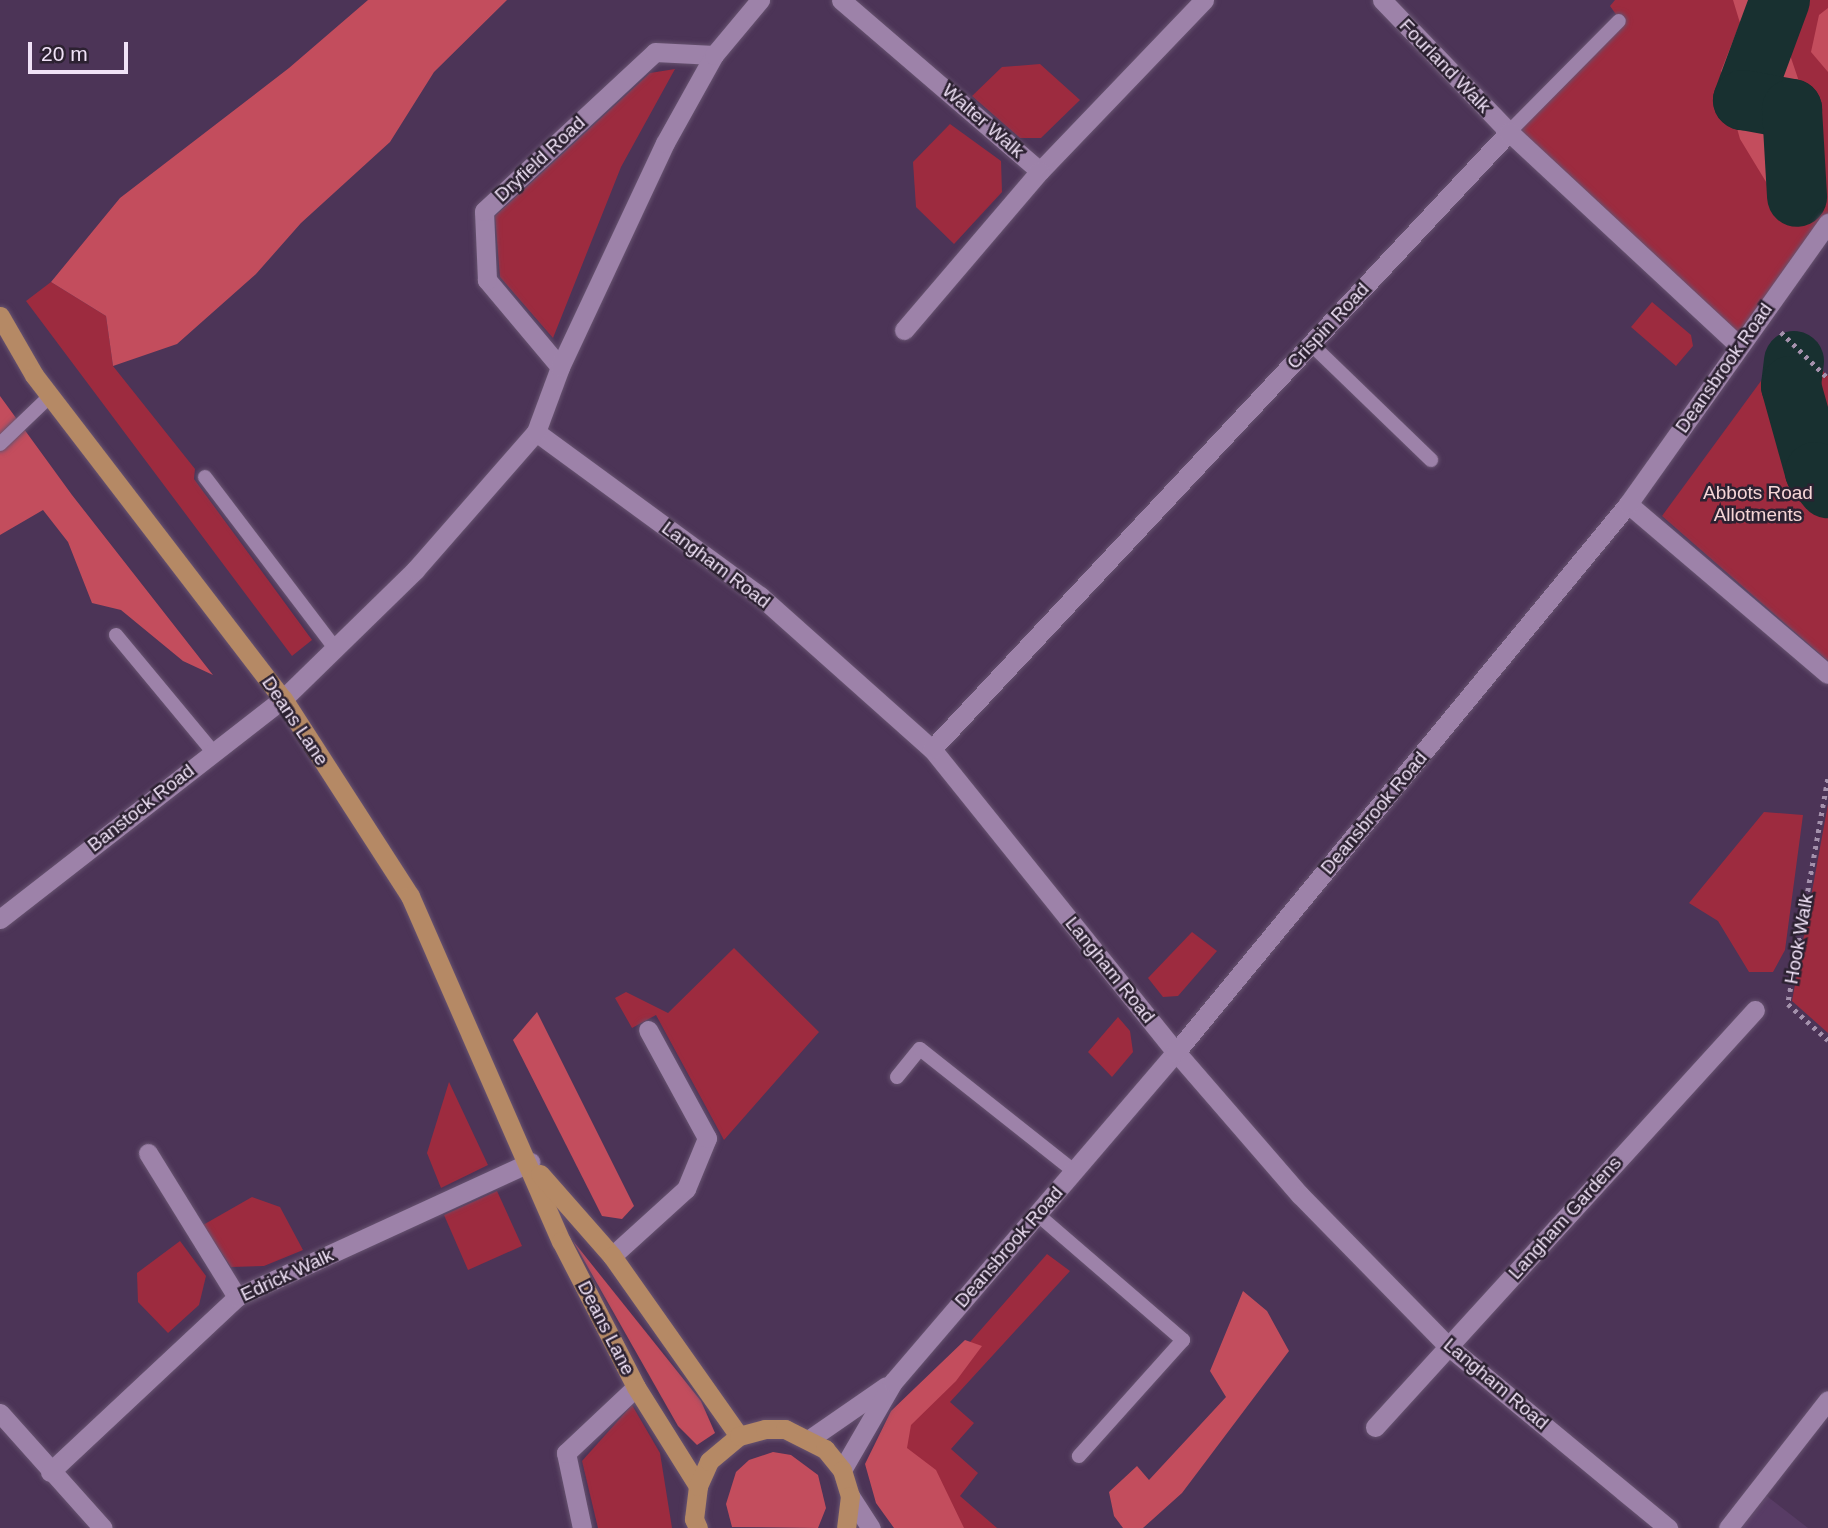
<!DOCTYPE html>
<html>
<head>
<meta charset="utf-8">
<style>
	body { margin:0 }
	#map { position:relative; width:1828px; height:1528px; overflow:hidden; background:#4c3457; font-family:Helvetica,sans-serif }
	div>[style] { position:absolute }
	.built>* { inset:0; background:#583c65 }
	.green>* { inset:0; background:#9d2b3f }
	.forest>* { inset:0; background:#c34d5d }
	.river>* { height:60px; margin:-30px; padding:0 30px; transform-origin:30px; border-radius:30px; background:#183030 }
	.path>* { height:4.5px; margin-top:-2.25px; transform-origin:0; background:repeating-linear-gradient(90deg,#a491ac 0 3.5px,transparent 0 8.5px) }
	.roads { filter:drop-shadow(0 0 2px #675370) drop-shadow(0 0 2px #675370) }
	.service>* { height:14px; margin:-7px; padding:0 7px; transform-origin:7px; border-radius:7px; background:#9d82a9 }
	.minor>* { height:19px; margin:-9.5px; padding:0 9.5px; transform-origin:9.5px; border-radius:9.5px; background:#9d82a9 }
	.tertiary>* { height:19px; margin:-9.5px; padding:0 9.5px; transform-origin:9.5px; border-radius:9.5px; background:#9d82a9 }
	.primary>* { height:19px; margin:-9.5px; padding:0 9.5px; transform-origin:9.5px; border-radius:9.5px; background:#b58965 }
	span { translate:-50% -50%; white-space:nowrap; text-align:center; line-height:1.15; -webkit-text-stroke:5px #2c2131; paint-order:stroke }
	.street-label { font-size:19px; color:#f0e2f7 }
	.park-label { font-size:19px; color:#f6d6d7 }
	.scale { position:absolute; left:28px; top:42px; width:100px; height:32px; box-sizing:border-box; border:4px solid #f0e2f7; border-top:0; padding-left:9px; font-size:21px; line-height:24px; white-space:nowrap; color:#f0e2f7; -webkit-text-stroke:5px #2c2131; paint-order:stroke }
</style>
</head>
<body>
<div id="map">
	<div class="built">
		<div style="clip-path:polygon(1759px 1490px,1808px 1528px,1728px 1528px)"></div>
	</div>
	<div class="green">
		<div style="clip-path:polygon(1615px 0,1828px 0,1828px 223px,1739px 346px,1508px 133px,1620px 20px,1610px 6px)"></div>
		<div style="clip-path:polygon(1040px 64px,1080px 100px,1041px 138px,1020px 138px,972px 96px,1002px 67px)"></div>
		<div style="clip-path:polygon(675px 69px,621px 167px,553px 338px,500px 277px,495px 216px,650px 73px)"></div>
		<div style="clip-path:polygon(950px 124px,1001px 161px,1002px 192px,954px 244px,916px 207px,913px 162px)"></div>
		<div style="clip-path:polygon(51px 282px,106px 316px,113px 366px,195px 469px,194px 479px,312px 640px,292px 656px,26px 301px)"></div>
		<div style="clip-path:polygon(1652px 302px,1691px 335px,1693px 346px,1676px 366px,1631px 327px)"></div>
		<div style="clip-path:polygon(1791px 340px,1828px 376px,1828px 661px,1662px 516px)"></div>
		<div style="clip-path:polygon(1828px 804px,1828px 1033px,1792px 1001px)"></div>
		<div style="clip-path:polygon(1764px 812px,1803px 815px,1785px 950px,1773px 972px,1749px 972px,1718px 921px,1689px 903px)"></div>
		<div style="clip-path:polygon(1192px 932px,1217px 951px,1178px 996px,1163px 997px,1148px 978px)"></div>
		<div style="clip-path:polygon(734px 948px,819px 1032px,724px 1140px,656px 1015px,632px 1028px,615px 998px,626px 992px,668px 1013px)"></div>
		<div style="clip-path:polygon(1118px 1017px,1130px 1031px,1133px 1052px,1112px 1077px,1088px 1052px)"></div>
		<div style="clip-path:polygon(449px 1082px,488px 1165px,441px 1188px,427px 1153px)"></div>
		<div style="clip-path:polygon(497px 1191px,522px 1246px,468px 1270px,444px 1215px)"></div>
		<div style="clip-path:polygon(252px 1197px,280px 1207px,303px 1250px,264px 1266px,231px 1267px,203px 1225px)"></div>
		<div style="clip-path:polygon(180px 1241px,206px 1276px,199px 1305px,168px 1333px,138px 1302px,137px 1273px)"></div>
		<div style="clip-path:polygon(1047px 1254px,1070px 1271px,950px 1402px,974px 1423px,951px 1449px,978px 1473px,960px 1496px,997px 1528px,906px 1528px,893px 1430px)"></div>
		<div style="clip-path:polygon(632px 1405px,660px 1453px,672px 1528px,598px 1528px,582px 1461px)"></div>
	</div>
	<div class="forest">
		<div style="clip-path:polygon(368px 0,507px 0,434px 72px,390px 142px,301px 223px,256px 274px,177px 344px,113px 366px,106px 316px,51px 282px,120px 198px,289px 68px)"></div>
		<div style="clip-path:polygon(1733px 0,1803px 0,1789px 52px,1824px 155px,1792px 201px,1777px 200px,1740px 139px,1721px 71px,1740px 23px)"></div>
		<div style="clip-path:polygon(1828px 8px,1828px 72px,1811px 52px,1819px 15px)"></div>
		<div style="clip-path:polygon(0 396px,72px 495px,213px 675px,183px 661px,121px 610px,92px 603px,68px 542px,43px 510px,0 535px)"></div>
		<div style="clip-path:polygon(537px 1012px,634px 1206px,622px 1219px,602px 1216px,513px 1040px)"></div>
		<div style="clip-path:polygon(573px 1241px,701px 1401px,715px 1433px,697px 1445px,678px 1426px)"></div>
		<div style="clip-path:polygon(1243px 1291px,1267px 1311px,1289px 1351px,1182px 1493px,1143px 1528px,1123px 1528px,1114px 1516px,1109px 1492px,1137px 1466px,1149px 1480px,1226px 1397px,1210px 1371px)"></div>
		<div style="clip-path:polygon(965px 1340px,982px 1346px,956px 1381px,911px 1425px,907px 1448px,936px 1470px,964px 1528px,894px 1528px,876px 1503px,865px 1464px,891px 1411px)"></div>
		<div style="clip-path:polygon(773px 1452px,791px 1455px,818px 1475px,826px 1508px,818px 1528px,732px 1527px,726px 1504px,736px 1472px,749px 1460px)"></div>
	</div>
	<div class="river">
		<div style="left:1780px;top:0;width:107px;rotate:110.3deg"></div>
		<div style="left:1743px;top:100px;width:50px;rotate:10.4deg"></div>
		<div style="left:1792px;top:109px;width:88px;rotate:86.7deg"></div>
		<div style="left:1794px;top:361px;width:25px;rotate:97deg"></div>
		<div style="left:1791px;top:386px;width:89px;rotate:74.4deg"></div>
		<div style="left:1815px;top:472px;width:21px;rotate:51deg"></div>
	</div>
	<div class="path">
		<div style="left:1781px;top:332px;width:66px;rotate:44.4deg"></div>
		<div style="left:1828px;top:779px;width:229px;rotate:100.1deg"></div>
		<div style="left:1788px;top:1004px;width:54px;rotate:42deg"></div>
	</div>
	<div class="roads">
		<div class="service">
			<div style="left:1509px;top:132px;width:156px;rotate:-45.3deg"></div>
			<div style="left:1311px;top:344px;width:167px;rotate:44deg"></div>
			<div style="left:0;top:444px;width:69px;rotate:-43.8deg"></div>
			<div style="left:205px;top:477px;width:215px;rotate:52.8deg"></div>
			<div style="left:116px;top:635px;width:152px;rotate:50.3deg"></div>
			<div style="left:897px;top:1077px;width:36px;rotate:-51deg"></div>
			<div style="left:920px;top:1049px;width:196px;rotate:38.4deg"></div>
			<div style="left:1037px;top:1214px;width:193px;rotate:40.8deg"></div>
			<div style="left:1183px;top:1340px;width:156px;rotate:131.9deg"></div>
		</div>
		<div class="minor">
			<div style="left:841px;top:0;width:262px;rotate:40.7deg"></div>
			<div style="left:1040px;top:171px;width:237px;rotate:-46.2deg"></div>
			<div style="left:1382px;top:0;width:183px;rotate:46.1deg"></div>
			<div style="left:904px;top:330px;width:209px;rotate:-49.5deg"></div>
			<div style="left:560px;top:367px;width:114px;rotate:-130deg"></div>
			<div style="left:487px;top:280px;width:69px;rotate:-92.5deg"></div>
			<div style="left:484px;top:211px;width:233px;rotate:-42.9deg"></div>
			<div style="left:655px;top:52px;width:59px;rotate:2.9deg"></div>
			<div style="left:536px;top:432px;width:278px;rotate:36.2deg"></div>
			<div style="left:760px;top:596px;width:230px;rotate:41.7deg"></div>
			<div style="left:932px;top:749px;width:389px;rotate:51.2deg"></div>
			<div style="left:1176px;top:1052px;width:189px;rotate:49.1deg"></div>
			<div style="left:1300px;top:1195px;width:211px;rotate:45.6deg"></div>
			<div style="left:1448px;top:1346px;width:286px;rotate:39.6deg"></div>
			<div style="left:1628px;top:504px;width:262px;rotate:40.4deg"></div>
			<div style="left:932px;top:749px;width:845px;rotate:-46.92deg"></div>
			<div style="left:1509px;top:132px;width:314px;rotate:42.9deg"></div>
			<div style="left:0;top:919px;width:358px;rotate:-37.9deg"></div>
			<div style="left:283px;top:699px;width:185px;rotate:-44.3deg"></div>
			<div style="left:415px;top:570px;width:184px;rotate:-48.8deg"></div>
			<div style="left:536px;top:432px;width:69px;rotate:-69.7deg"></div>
			<div style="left:560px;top:367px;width:247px;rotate:-64.9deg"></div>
			<div style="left:665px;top:143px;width:101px;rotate:-60.9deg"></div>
			<div style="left:714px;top:55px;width:72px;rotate:-50.1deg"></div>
			<div style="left:148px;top:1153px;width:169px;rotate:58.3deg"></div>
			<div style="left:612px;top:1256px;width:100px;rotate:-42.2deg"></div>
			<div style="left:686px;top:1189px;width:55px;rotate:-67.6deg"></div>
			<div style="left:707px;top:1138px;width:123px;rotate:-118.6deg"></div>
			<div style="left:0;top:1413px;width:154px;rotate:48.2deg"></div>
			<div style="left:1375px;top:1427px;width:564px;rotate:-47.66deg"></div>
			<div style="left:50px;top:1472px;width:256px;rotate:-43.1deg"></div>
			<div style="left:237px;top:1297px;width:323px;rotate:-24.7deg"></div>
			<div style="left:582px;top:1528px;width:77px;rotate:-102deg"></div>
			<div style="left:566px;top:1453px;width:96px;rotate:-43.3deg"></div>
			<div style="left:1728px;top:1528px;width:162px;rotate:-52deg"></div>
		</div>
		<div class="tertiary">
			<div style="left:811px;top:1438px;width:91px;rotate:-34.7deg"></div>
			<div style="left:842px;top:1470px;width:102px;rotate:-59.9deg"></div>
			<div style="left:893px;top:1382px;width:435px;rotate:-49.4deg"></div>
			<div style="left:1176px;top:1052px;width:710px;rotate:-50.48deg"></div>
			<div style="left:1628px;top:504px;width:345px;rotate:-54.6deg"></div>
			<div style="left:850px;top:1496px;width:38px;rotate:57deg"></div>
		</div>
		<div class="primary">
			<div style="left:0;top:316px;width:68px;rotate:60deg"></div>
			<div style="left:34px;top:375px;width:409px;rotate:52.5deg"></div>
			<div style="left:283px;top:699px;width:234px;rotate:57.2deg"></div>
			<div style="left:410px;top:896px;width:377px;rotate:66.4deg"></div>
			<div style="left:561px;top:1241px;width:164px;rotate:62.8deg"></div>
			<div style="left:636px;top:1387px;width:117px;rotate:57.9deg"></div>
			<div style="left:540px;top:1174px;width:109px;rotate:48.7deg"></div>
			<div style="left:612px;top:1256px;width:220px;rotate:54.8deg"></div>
			<div style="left:698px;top:1528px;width:10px;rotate:-114deg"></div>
			<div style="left:694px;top:1519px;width:33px;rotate:-83deg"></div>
			<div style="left:698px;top:1486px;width:27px;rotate:-66deg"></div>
			<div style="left:709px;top:1461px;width:39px;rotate:-40deg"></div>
			<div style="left:739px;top:1436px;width:27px;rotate:-15deg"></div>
			<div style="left:765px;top:1429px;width:20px"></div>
			<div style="left:785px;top:1429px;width:45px;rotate:26.6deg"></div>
			<div style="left:825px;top:1449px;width:27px;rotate:51deg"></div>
			<div style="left:842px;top:1470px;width:27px;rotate:73deg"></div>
			<div style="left:850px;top:1496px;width:32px;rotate:97deg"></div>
		</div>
	</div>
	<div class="street-label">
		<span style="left:1445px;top:66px;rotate:46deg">Fourland Walk</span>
		<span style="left:983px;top:121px;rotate:41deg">Walter Walk</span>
		<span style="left:540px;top:159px;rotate:-43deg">Dryfield Road</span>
		<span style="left:1328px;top:326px;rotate:-47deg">Crispin Road</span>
		<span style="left:1724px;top:368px;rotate:-55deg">Deansbrook Road</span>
		<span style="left:716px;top:565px;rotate:37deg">Langham Road</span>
		<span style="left:295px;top:721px;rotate:56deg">Deans Lane</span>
		<span style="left:141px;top:808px;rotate:-38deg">Banstock Road</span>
		<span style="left:1374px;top:813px;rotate:-50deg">Deansbrook Road</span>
		<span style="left:1799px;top:939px;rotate:-80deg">Hook Walk</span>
		<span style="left:1110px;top:970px;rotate:51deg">Langham Road</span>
		<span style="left:1565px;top:1218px;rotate:-48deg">Langham Gardens</span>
		<span style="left:1009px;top:1247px;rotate:-49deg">Deansbrook Road</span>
		<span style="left:287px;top:1275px;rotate:-25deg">Edrick Walk</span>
		<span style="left:606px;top:1328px;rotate:63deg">Deans Lane</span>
		<span style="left:1496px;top:1384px;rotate:40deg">Langham Road</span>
	</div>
	<div class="park-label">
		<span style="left:1758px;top:504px">Abbots Road<br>Allotments</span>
	</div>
	<div class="scale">20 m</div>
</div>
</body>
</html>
